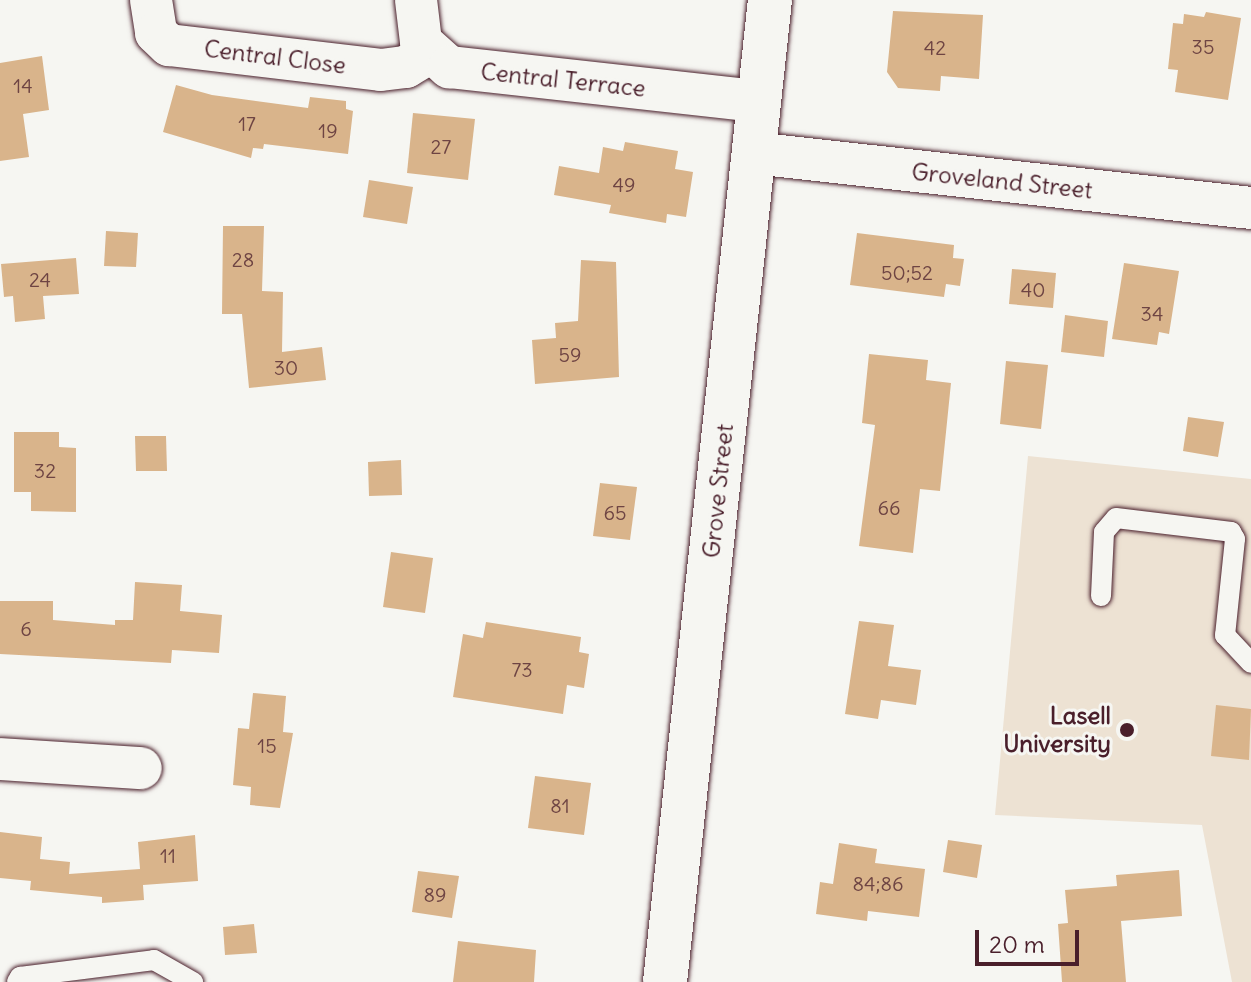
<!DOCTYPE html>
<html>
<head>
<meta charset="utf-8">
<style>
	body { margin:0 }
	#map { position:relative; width:1251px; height:982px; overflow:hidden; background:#f6f6f2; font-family:Delius,sans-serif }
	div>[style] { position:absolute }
	.built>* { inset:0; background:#ede2d3 }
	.building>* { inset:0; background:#d9b48b }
	.roads { filter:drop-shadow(0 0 2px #4a1f2b) drop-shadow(0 0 2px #4a1f2b) }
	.lane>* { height:20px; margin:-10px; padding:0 10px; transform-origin:10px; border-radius:10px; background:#f6f6f2 }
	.street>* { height:42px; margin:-21px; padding:0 21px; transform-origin:21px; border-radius:21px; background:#f6f6f2 }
	.secondary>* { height:44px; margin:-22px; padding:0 22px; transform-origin:22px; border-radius:22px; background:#f6f6f2 }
	.dots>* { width:22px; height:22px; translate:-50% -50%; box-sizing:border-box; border:4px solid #f6f6f2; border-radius:50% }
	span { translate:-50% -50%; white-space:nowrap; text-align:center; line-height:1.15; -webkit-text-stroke:6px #f6f6f2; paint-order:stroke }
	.number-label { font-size:20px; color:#6e4443 }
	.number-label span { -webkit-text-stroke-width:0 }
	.street-label { font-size:24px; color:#4a1f2b }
	.poi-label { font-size:24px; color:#4a1f2b; font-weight:700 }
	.right { translate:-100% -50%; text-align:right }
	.scale { position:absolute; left:975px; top:930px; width:104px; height:36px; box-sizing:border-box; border:4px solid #4a1f2b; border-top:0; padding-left:10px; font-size:24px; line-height:28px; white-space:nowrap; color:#4a1f2b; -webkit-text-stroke:6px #f6f6f2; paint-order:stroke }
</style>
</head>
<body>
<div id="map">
	<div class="built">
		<div style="clip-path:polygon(1028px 456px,1251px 479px,1251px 982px,1232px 982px,1202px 825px,995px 815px)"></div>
	</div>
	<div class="building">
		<div style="clip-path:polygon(893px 11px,983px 15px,979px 79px,941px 76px,940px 91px,898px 88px,887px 72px)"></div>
		<div style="clip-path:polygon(1206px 12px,1241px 18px,1228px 100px,1175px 92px,1178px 70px,1168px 69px,1173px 23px,1183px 24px,1184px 14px,1204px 17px)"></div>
		<div style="clip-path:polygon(42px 56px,49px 110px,23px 114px,29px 157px,0 161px,0 63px)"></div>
		<div style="clip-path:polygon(176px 85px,212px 95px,308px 108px,310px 97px,346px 101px,346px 109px,353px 111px,348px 154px,264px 144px,263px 149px,253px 148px,251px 158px,163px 132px)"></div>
		<div style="clip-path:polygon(413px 113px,475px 119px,468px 180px,407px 173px)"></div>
		<div style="clip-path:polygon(625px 142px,678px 151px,675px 169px,693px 172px,686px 217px,667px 214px,666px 223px,609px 213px,611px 205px,554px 195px,559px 166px,599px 173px,603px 147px,623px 151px)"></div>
		<div style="clip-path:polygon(369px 180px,413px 187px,407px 224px,363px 217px)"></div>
		<div style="clip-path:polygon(223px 226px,264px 226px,262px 291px,283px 292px,282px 352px,322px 347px,326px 380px,249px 388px,242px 314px,222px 314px)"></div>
		<div style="clip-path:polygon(106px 231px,138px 233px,136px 267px,104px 266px)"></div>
		<div style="clip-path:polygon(857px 233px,954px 245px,953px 258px,964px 259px,960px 286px,946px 284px,944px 297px,850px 285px)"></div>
		<div style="clip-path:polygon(76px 258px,79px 294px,43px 296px,45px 319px,15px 322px,13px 296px,4px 297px,1px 264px)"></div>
		<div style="clip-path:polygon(581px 260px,616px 262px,619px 377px,535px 384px,532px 340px,556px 338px,555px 323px,578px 321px)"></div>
		<div style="clip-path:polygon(1124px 263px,1179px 271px,1169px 334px,1159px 332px,1157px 345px,1112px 339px)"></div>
		<div style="clip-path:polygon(1012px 269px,1056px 273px,1053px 308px,1009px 304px)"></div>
		<div style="clip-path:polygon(1065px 315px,1108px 321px,1104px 357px,1061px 352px)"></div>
		<div style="clip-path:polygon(869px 354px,928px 360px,926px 380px,951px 383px,940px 491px,920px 489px,913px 553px,859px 546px,875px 425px,862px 423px)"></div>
		<div style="clip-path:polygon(1006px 361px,1048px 365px,1041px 429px,1000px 424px)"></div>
		<div style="clip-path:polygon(1188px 417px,1224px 422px,1218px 457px,1183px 451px)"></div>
		<div style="clip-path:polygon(14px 432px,59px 432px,59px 447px,76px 448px,76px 512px,31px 511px,31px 492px,14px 492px)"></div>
		<div style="clip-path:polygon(135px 436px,166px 436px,167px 471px,136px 471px)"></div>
		<div style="clip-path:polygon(401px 460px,402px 495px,369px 496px,368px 462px)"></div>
		<div style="clip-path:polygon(600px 483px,637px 487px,630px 540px,593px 536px)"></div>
		<div style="clip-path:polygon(391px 552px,433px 558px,425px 613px,383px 607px)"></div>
		<div style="clip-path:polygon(135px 582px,182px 585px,180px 611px,222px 615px,219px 653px,172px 650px,171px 663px,0 654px,0 601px,53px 601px,53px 620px,115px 625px,115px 620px,133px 620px)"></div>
		<div style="clip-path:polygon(859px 621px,894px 625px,888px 666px,921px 670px,916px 705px,881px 700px,878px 719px,845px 714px)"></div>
		<div style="clip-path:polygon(486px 622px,581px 637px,579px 652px,589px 654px,584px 688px,567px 685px,563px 714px,453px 697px,463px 634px,483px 638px)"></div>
		<div style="clip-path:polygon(253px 693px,286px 696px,283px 732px,293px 733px,280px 808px,250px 805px,251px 787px,233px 785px,238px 728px,249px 729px)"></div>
		<div style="clip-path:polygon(1216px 705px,1251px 709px,1249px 760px,1211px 756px)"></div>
		<div style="clip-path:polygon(535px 776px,591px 783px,584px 835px,528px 828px)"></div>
		<div style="clip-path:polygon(0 832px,42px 837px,40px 859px,70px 862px,69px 874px,140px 869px,138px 842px,195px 835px,198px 881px,143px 885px,144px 900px,102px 903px,102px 897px,30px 890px,31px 881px,0 878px)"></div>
		<div style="clip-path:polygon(948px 840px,982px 845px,977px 878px,943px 872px)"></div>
		<div style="clip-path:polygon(839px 843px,877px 849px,875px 863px,925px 869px,919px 917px,868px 911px,867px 921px,816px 914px,820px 882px,833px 884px)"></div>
		<div style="clip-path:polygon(1179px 870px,1182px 916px,1121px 921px,1126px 982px,1062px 982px,1058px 924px,1068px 923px,1065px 890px,1117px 886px,1116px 875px)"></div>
		<div style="clip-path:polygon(418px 871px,459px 876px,452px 918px,412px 912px)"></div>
		<div style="clip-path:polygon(254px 924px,257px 953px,225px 955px,223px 927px)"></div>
		<div style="clip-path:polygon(458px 941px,536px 950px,534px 982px,453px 982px)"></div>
	</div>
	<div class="roads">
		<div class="lane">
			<div style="left:1101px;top:596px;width:64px;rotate:-87.3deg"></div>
			<div style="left:1104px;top:532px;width:18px;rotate:-49deg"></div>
			<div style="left:1116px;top:518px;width:116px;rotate:6.9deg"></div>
			<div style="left:1231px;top:532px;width:8px;rotate:60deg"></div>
			<div style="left:1235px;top:539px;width:97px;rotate:95.9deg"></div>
			<div style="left:1225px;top:635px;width:38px;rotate:47deg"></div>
			<div style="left:17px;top:982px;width:6px;rotate:-59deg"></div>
			<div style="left:20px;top:977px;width:135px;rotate:-7.2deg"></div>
			<div style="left:154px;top:960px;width:45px;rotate:29.4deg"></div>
		</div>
		<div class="street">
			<div style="left:151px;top:0;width:33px;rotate:81deg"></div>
			<div style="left:156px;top:33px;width:18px;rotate:43deg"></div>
			<div style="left:169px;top:45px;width:213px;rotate:6.7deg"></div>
			<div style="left:381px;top:70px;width:25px;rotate:-7deg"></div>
			<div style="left:406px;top:67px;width:26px;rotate:-31deg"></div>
			<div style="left:416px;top:0;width:42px;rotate:83.2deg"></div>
			<div style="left:421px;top:42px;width:38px;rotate:42deg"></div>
			<div style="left:449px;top:67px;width:312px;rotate:6.3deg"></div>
			<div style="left:753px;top:153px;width:501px;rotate:6.3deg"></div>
			<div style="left:0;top:759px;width:141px;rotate:3.7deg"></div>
		</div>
		<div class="secondary">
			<div style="left:665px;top:982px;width:988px;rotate:-83.9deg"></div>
		</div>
	</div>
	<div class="dots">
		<div style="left:1127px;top:730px;background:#4a1f2b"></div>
	</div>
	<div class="number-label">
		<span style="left:1203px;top:46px">35</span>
		<span style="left:935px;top:47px">42</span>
		<span style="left:23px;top:85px">14</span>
		<span style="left:247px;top:123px">17</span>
		<span style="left:328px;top:130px">19</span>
		<span style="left:441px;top:146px">27</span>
		<span style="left:624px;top:184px">49</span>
		<span style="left:243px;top:259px">28</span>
		<span style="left:907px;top:272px">50;52</span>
		<span style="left:40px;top:279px">24</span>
		<span style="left:1033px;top:289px">40</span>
		<span style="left:1152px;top:313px">34</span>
		<span style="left:570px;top:354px">59</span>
		<span style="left:286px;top:367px">30</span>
		<span style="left:45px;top:470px">32</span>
		<span style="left:889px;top:507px">66</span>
		<span style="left:615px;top:512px">65</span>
		<span style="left:26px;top:628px">6</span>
		<span style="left:522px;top:669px">73</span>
		<span style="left:267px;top:745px">15</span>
		<span style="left:560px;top:805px">81</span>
		<span style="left:168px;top:855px">11</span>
		<span style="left:878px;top:883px">84;86</span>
		<span style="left:435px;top:894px">89</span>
	</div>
	<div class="street-label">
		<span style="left:275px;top:57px;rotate:7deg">Central Close</span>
		<span style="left:563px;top:80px;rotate:6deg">Central Terrace</span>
		<span style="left:1002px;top:181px;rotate:6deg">Groveland Street</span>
		<span style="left:718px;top:491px;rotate:-84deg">Grove Street</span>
	</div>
	<div class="poi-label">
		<span class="right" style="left:1111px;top:730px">Lasell<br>University</span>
	</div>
	<div class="scale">20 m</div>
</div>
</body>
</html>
